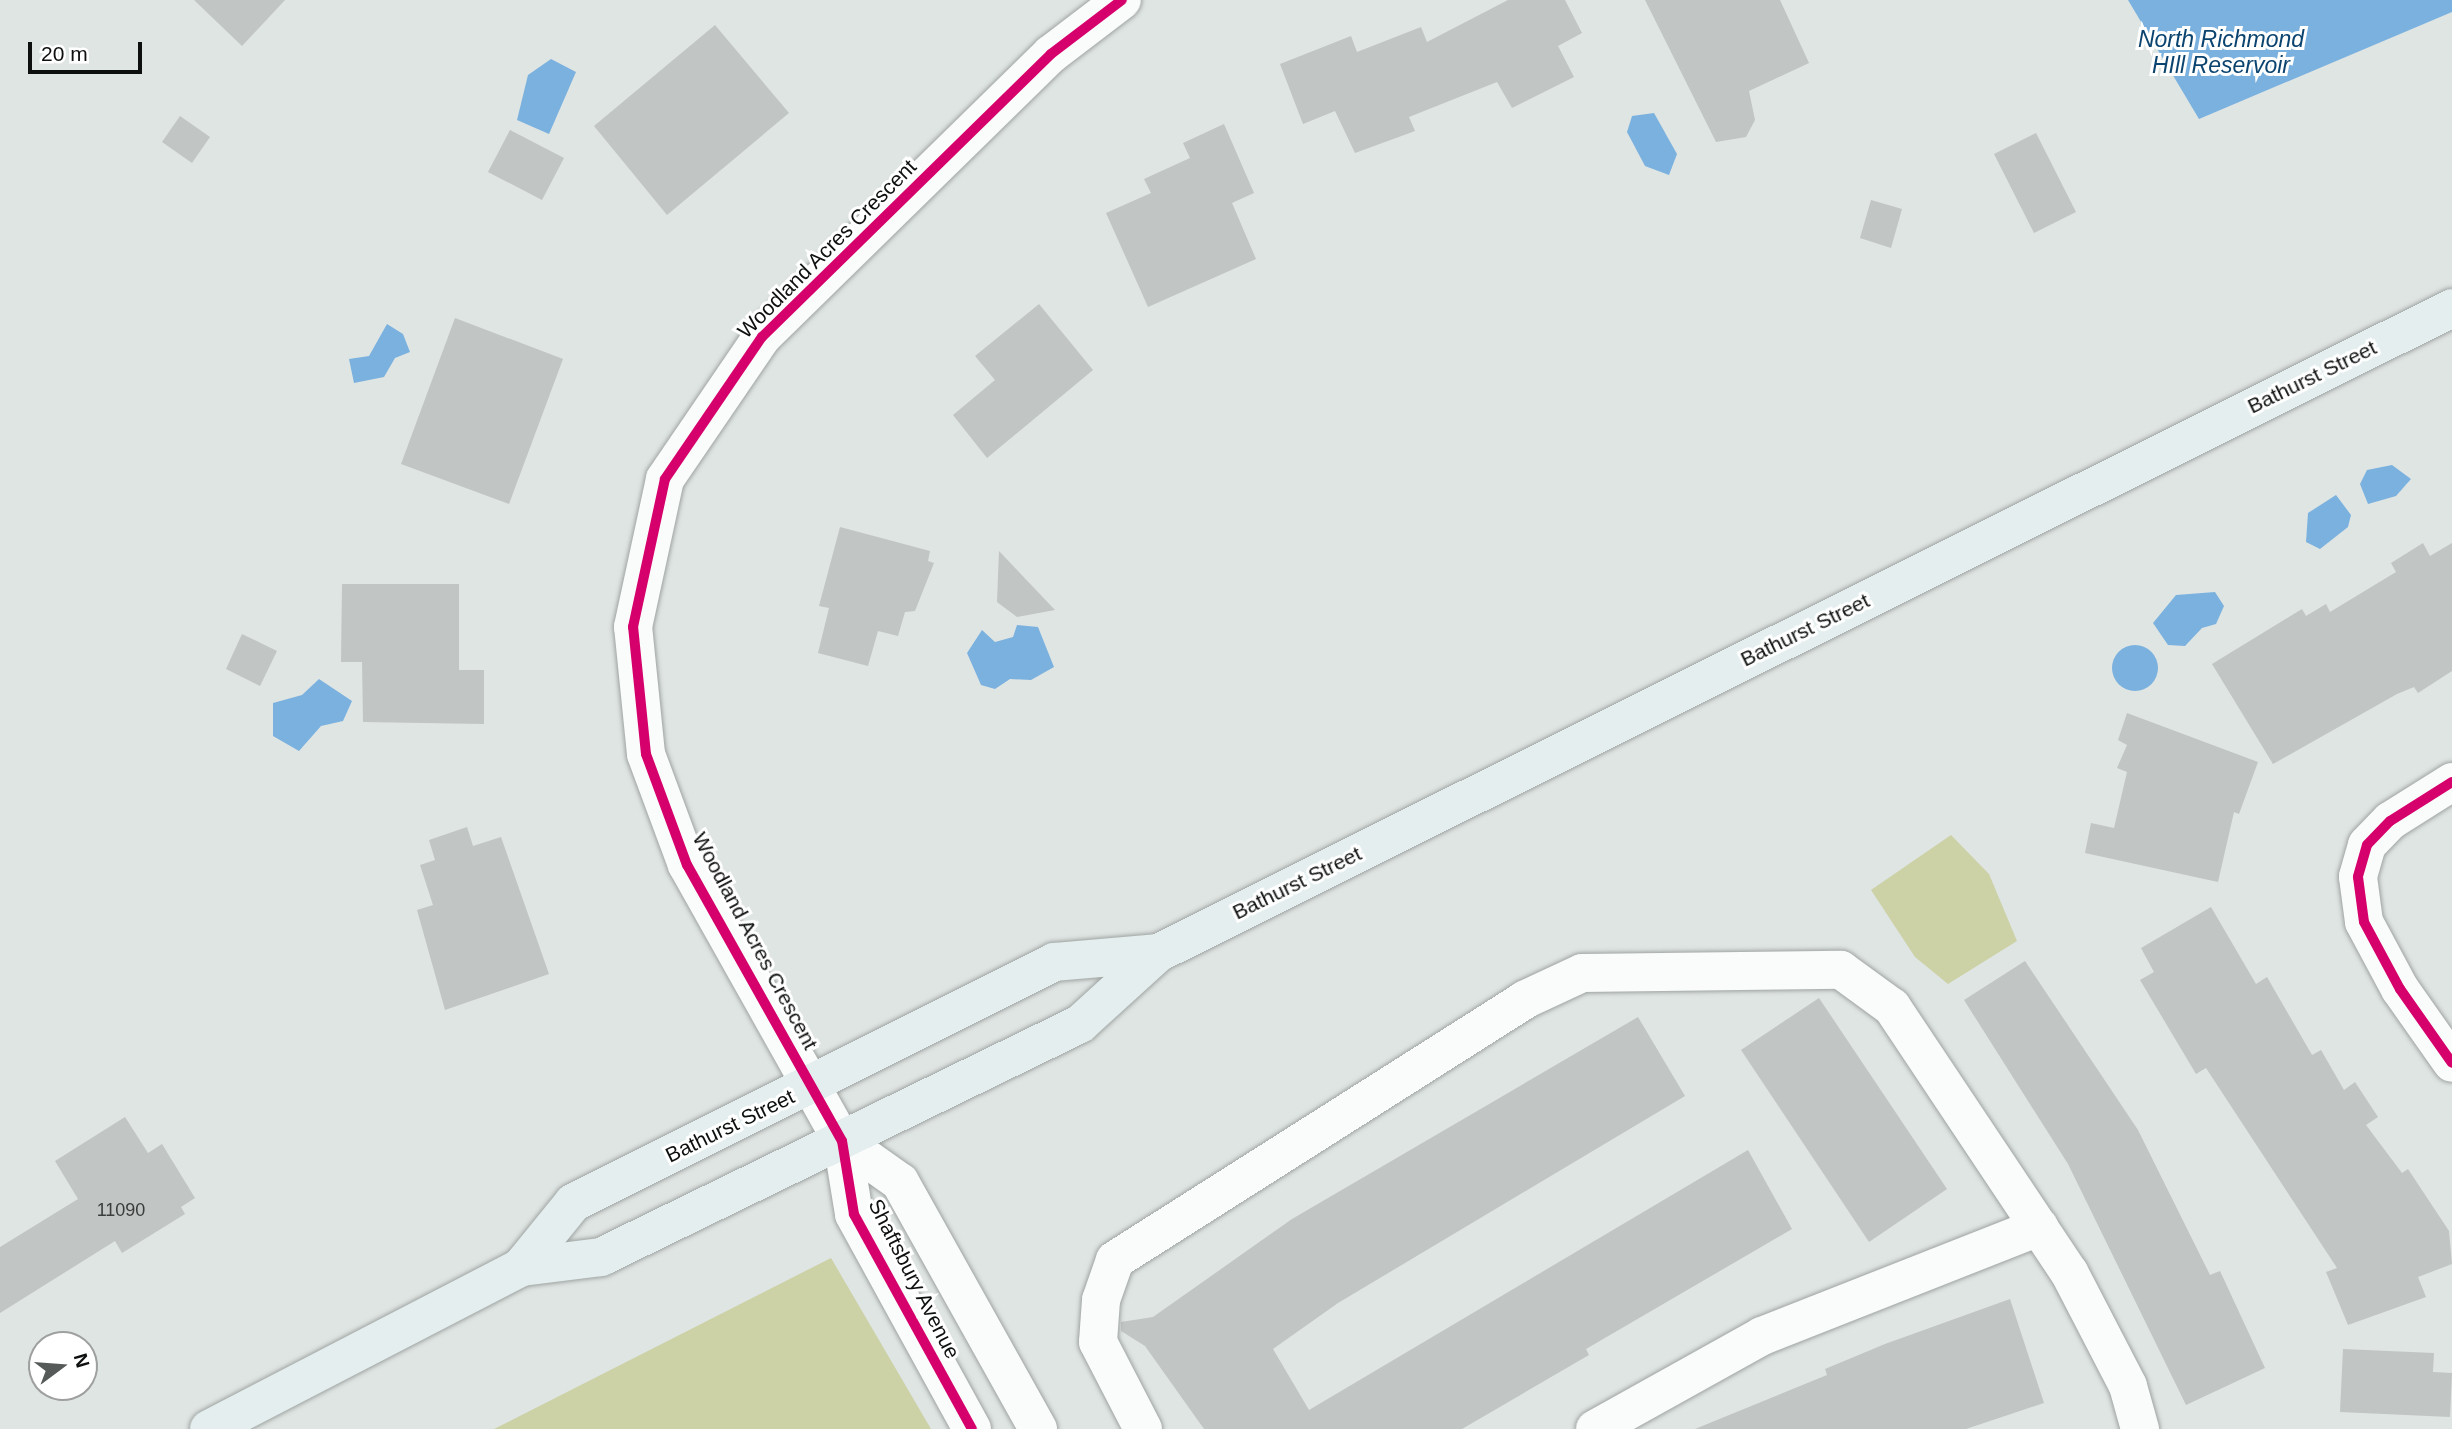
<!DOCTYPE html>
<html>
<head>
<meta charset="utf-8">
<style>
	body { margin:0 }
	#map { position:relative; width:2452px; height:1429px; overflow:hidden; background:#dfe5e3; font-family:Helvetica,sans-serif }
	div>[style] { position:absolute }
	.green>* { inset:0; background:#ccd1a6 }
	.water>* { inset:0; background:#7bb1df }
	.round { border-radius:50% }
	.building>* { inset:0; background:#c1c5c3 }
	.roads { filter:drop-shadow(0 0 2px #9fa4a2) drop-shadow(0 0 2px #9fa4a2) }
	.minor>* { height:38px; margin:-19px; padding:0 19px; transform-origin:19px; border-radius:19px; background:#fafbfb }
	.major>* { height:38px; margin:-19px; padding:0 19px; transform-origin:19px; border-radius:19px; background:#e4eeef }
	.cycleway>* { height:10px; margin:-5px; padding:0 5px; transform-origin:5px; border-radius:5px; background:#d6006c }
	span { translate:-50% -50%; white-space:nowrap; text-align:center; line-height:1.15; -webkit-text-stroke:6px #fff; paint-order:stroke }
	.number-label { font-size:18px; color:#3a3d3c }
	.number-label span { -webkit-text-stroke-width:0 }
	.street-label { font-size:21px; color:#0d100f }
	.water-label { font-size:23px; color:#0c4470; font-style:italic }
	.north { position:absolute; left:28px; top:1331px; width:70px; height:70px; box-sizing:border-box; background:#fff; border:2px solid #9e9f9f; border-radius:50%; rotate:74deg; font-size:19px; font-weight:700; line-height:28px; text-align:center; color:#0d100f }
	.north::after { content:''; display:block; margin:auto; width:24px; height:32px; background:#565b59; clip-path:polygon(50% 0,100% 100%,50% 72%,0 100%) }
	.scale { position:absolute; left:28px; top:42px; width:114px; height:32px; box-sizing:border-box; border:4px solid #0d100f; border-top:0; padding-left:9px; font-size:21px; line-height:24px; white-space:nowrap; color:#0d100f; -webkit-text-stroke:5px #fff; paint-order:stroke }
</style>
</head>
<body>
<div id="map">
	<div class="green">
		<div style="clip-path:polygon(1951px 835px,1989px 874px,2017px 941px,1948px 984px,1915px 957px,1871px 890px)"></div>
		<div style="clip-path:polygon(831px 1258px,931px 1429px,494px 1429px)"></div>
	</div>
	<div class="water">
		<div style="clip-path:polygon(2128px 0,2452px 0,2452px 12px,2199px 119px)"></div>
		<div style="clip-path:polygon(551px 59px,576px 72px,549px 134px,517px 120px,528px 75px)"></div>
		<div style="clip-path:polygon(1654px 113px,1677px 154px,1669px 175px,1645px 166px,1627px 132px,1632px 116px)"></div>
		<div style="clip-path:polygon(387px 324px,403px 334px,410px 352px,395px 358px,384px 377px,354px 383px,349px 359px,369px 356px)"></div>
		<div style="clip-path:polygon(2392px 465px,2411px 479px,2396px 496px,2368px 504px,2360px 484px,2367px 470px)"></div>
		<div style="clip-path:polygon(2336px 495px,2351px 515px,2348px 527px,2320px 549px,2306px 542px,2308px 513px)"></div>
		<div style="clip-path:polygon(2215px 592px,2224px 606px,2216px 624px,2202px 628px,2185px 646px,2168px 645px,2153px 623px,2176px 595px)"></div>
		<div style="clip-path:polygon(1017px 625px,1038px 627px,1054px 667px,1031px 680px,1010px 679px,995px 689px,981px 685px,967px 653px,982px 630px,995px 642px,1013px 637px)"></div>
		<div class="round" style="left:2112px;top:645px;width:46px;height:46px"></div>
		<div style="clip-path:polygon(319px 679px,352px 701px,343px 721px,321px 726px,299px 751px,273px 736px,273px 703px,302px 695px)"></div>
	</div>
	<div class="building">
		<div style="clip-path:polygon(194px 0,285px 0,242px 46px)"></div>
		<div style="clip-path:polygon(1508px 0,1565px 0,1582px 33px,1558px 46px,1574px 77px,1512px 108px,1497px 82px,1409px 117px,1415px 131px,1355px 153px,1335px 111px,1303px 124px,1280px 64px,1351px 36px,1357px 52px,1421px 27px,1427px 42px)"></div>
		<div style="clip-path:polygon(1645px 0,1780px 0,1809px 63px,1749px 91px,1755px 120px,1746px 137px,1716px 142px)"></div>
		<div style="clip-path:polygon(715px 25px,789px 113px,667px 215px,594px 126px)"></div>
		<div style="clip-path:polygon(180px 116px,210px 137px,192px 163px,162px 142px)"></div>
		<div style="clip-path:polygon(1224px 124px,1254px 193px,1232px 203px,1256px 259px,1148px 307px,1106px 213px,1151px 193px,1144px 179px,1190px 158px,1183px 143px)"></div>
		<div style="clip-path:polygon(510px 130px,564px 158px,542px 200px,488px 172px)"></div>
		<div style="clip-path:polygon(2036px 133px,2076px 212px,2034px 233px,1994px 154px)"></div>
		<div style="clip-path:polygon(1871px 200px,1902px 209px,1891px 248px,1860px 238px)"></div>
		<div style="clip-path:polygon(1039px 304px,1093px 370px,987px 458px,953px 415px,995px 380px,975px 356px)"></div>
		<div style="clip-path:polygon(455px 318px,563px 359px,509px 504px,401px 464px)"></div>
		<div style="clip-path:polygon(840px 527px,930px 551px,928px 561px,934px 563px,915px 611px,905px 612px,898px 636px,878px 631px,868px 666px,818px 653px,829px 608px,819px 606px)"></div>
		<div style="clip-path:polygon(2423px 543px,2430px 556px,2452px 543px,2452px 671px,2418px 693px,2414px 687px,2397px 694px,2273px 764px,2212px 664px,2302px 609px,2306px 616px,2326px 604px,2330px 612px,2396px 572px,2391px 563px)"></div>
		<div style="clip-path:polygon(999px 551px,1055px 610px,1017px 617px,997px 602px)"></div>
		<div style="clip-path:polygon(342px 584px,459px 584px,459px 670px,484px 670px,484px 724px,363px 722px,362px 662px,341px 662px)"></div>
		<div style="clip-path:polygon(242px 634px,277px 651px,260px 686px,226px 669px)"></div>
		<div style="clip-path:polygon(2127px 713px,2258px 762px,2239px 814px,2234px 812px,2218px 882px,2085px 853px,2091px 823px,2114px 828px,2127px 772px,2117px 768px,2127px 745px,2118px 740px)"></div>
		<div style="clip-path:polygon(467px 827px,473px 846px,501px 837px,549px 974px,445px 1010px,417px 910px,433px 905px,420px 865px,435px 860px,429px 840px)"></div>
		<div style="clip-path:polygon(2211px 907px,2256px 984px,2267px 977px,2312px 1055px,2321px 1050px,2344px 1090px,2355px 1082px,2378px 1117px,2366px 1125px,2402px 1173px,2408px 1169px,2449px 1231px,2452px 1264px,2418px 1277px,2426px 1297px,2348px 1325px,2326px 1272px,2337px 1268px,2206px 1068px,2196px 1074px,2140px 980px,2154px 972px,2141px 948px)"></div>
		<div style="clip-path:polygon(2025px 961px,2138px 1130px,2210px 1275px,2220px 1271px,2265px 1368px,2186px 1405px,2068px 1164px,1964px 1000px)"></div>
		<div style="clip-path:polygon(1819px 998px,1947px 1189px,1869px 1242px,1741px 1050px)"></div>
		<div style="clip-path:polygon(1638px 1017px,1685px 1096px,1338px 1303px,1273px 1349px,1309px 1410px,1748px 1150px,1792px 1229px,1586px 1349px,1589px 1355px,1462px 1429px,1204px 1429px,1145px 1346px,1121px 1331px,1121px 1322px,1153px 1317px,1292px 1219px)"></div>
		<div style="clip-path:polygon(125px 1117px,148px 1153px,162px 1144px,195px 1198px,181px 1207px,185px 1214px,122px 1253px,115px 1241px,0 1313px,0 1247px,78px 1199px,55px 1161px)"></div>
		<div style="clip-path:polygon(2010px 1299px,2044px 1403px,1966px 1429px,1695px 1429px,1827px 1375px,1825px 1369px,1885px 1344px)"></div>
		<div style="clip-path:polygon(2343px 1349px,2434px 1353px,2433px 1372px,2452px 1373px,2450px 1417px,2340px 1412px)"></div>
	</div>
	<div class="roads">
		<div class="minor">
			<div style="left:2452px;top:782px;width:73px;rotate:147.8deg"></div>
			<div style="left:2390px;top:821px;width:33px;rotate:134deg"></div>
			<div style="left:2367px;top:845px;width:33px;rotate:106deg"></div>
			<div style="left:2358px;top:877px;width:45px;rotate:82.4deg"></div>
			<div style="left:2364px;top:922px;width:76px;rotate:61.8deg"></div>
			<div style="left:2400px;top:989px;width:90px;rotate:54.9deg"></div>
			<div style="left:842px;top:1141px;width:71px;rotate:35.3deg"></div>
			<div style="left:900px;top:1182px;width:283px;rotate:60.8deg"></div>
			<div style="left:972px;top:1429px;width:245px;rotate:-118.8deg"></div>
			<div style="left:854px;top:1214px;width:74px;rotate:-99.3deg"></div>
			<div style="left:842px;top:1141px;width:317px;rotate:-119.3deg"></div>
			<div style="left:687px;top:865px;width:118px;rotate:-110.3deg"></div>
			<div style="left:646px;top:754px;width:128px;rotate:-95.8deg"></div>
			<div style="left:633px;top:627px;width:151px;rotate:-77.8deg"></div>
			<div style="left:665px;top:479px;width:172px;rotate:-55.7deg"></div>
			<div style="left:762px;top:337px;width:404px;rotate:-44.4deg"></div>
			<div style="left:1051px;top:54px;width:89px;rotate:-37.3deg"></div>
			<div style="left:1143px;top:1429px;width:98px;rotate:-117.3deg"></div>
			<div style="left:1098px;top:1342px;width:42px;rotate:-85.9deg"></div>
			<div style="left:1101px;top:1300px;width:42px;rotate:-70.7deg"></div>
			<div style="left:1115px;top:1260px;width:485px;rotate:-32.4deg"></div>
			<div style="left:1524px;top:1000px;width:64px;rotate:-25deg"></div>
			<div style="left:1582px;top:973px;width:259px;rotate:-0.7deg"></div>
			<div style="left:1841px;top:970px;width:63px;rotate:36deg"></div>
			<div style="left:1892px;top:1007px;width:319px;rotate:56.3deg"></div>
			<div style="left:2069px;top:1272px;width:128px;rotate:62.6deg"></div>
			<div style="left:2128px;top:1386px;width:45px;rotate:74.4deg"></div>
			<div style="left:1595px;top:1429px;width:191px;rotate:-29.1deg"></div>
			<div style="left:1762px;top:1336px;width:298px;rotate:-21.5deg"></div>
		</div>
		<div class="major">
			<div style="left:521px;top:1267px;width:82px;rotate:-50.9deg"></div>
			<div style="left:573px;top:1203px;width:538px;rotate:-26.61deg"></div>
			<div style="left:1054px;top:962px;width:104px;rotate:-4.9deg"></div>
			<div style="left:209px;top:1429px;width:352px;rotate:-27.4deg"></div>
			<div style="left:521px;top:1267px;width:81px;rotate:-7.1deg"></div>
			<div style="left:601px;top:1257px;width:533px;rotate:-25.94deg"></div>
			<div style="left:1080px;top:1024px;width:105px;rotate:-42.3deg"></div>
			<div style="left:1158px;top:953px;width:1446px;rotate:-26.49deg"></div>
		</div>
	</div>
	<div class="cycleway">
		<div style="left:2452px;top:782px;width:73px;rotate:147.8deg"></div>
		<div style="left:2390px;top:821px;width:33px;rotate:134deg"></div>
		<div style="left:2367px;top:845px;width:33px;rotate:106deg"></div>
		<div style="left:2358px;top:877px;width:45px;rotate:82.4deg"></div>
		<div style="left:2364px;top:922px;width:76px;rotate:61.8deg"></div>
		<div style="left:2400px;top:989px;width:90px;rotate:54.9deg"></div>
		<div style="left:972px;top:1429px;width:245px;rotate:-118.8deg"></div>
		<div style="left:854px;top:1214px;width:74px;rotate:-99.3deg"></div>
		<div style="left:842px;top:1141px;width:317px;rotate:-119.3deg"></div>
		<div style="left:687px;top:865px;width:118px;rotate:-110.3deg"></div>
		<div style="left:646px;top:754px;width:128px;rotate:-95.8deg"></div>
		<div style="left:633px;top:627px;width:151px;rotate:-77.8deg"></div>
		<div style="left:665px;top:479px;width:172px;rotate:-55.7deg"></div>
		<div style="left:762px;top:337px;width:404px;rotate:-44.4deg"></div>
		<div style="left:1051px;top:54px;width:89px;rotate:-37.3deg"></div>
	</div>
	<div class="number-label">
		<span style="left:121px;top:1210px">11090</span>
	</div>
	<div class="street-label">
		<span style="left:827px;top:249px;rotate:-45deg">Woodland Acres Crescent</span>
		<span style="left:2312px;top:377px;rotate:-26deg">Bathurst Street</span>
		<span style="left:1805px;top:630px;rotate:-26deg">Bathurst Street</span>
		<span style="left:1297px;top:883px;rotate:-26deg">Bathurst Street</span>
		<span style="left:755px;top:941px;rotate:62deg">Woodland Acres Crescent</span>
		<span style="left:730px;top:1126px;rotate:-26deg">Bathurst Street</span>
		<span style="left:914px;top:1279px;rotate:63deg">Shaftsbury Avenue</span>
	</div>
	<div class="water-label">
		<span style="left:2221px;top:52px">North Richmond<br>HIll Reservoir</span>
	</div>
	<div class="north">N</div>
	<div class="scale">20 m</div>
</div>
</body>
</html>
